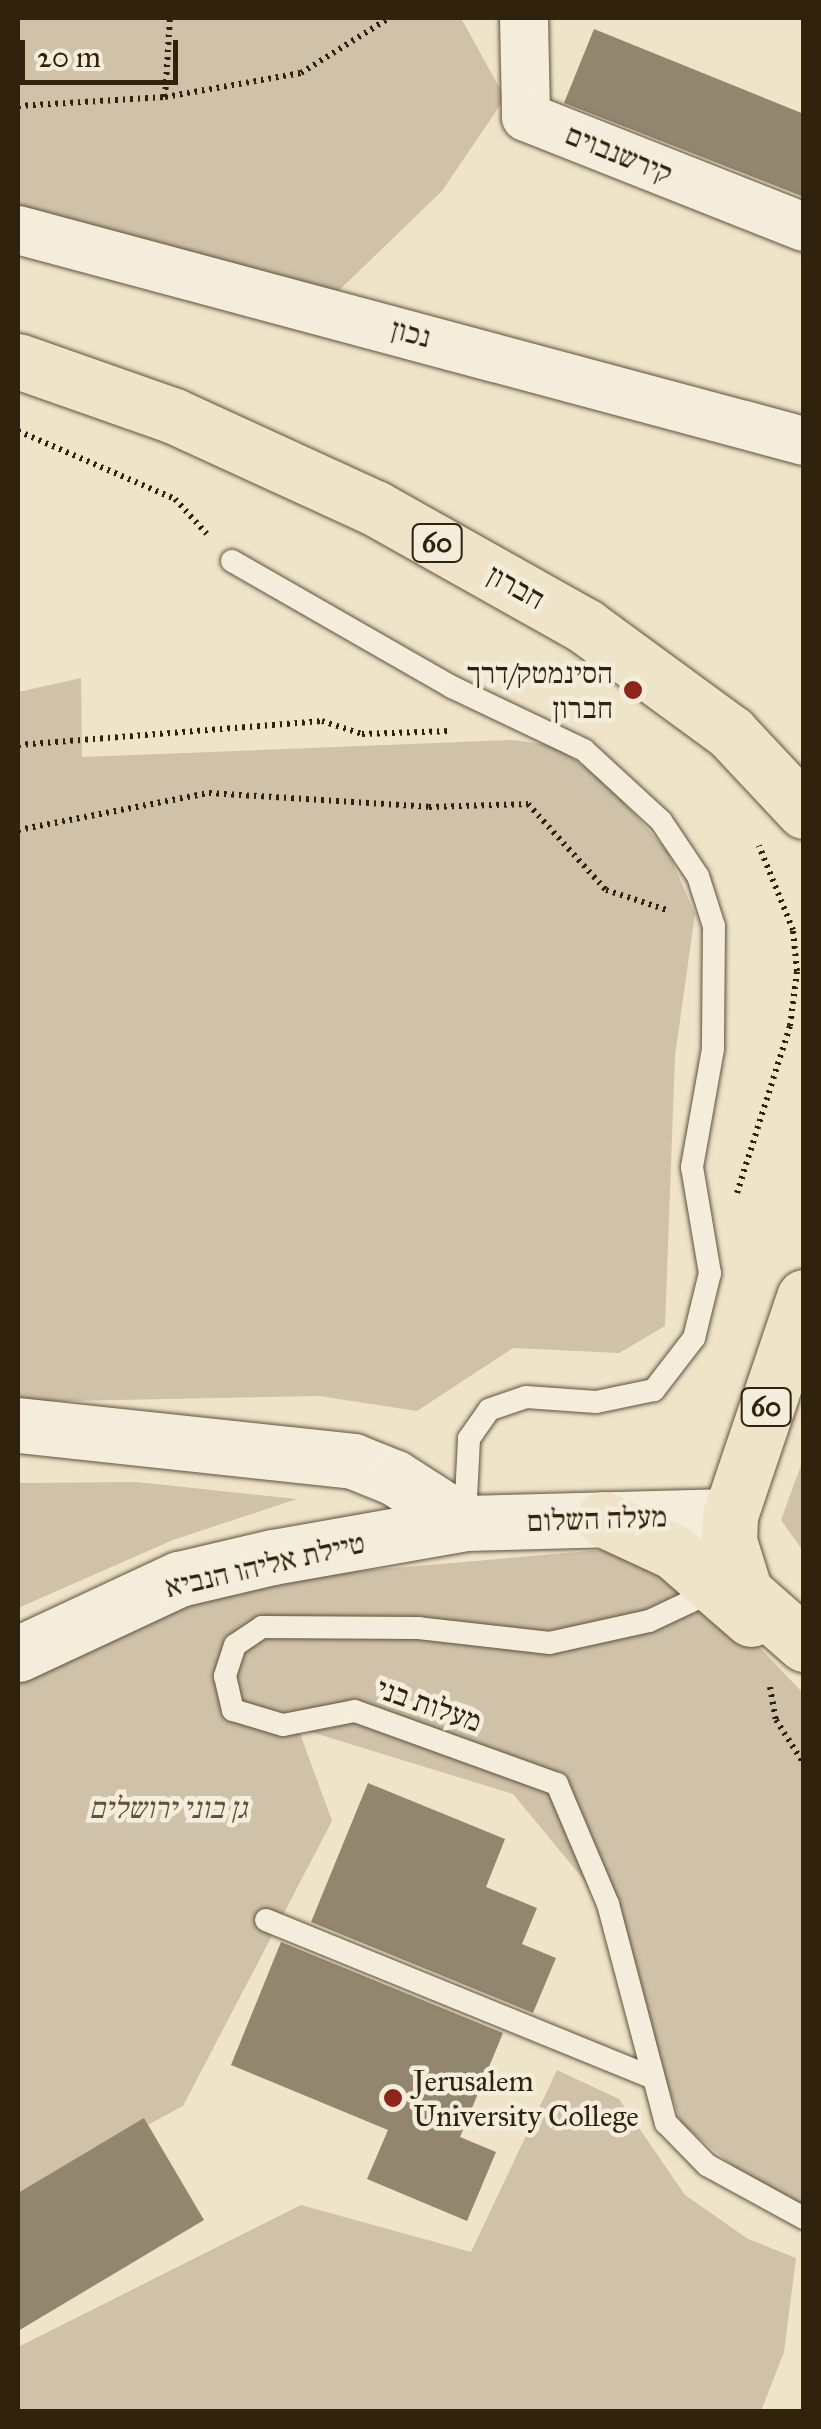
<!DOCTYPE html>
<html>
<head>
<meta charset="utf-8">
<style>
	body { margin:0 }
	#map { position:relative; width:821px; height:2429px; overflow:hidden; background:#efe3c8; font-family:"IM FELL Great Primer","Frank Ruhl Libre",serif }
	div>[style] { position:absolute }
	.green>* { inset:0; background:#cfc2a8 }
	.building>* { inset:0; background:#93866e }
	.path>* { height:6px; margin-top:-3px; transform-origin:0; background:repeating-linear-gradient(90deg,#30220d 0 2.5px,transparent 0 7.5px) }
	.roads { filter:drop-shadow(0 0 2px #60523c) drop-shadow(0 0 2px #60523c) }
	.lane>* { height:22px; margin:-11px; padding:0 11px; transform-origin:11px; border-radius:11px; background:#f5eddb }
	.street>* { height:48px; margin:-24px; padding:0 24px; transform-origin:24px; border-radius:24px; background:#f5eddb }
	.secondary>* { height:55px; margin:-27.5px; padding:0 27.5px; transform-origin:27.5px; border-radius:27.5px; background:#f5eddb }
	.highway>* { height:55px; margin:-27.5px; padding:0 27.5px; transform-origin:27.5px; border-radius:27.5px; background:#efe3c8 }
	.dots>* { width:28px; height:28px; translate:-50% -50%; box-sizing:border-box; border:5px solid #f5eddb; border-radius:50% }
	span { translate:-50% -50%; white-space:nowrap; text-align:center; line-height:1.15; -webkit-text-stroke:9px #f5eddb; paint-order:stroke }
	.shield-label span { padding:2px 8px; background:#f5eddb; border:2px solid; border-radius:8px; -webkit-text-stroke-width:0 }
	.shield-label { font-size:28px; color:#30220d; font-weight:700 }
	.street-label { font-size:30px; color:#30220d }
	.poi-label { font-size:30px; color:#30220d }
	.right { translate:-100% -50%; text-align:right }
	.left { translate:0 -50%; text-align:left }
	.park-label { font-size:30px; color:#60523c; font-style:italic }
	.frame { position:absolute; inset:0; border:20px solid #30220d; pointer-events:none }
	.scale { position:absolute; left:20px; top:40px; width:158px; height:45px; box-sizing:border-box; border:5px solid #30220d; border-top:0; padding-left:12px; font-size:30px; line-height:35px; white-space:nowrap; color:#30220d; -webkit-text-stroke:8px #f5eddb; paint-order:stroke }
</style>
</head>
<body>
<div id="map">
	<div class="green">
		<div style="clip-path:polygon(18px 18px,461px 18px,505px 98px,442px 191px,330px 299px,18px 212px)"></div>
		<div style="clip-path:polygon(81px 678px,82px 757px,513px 740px,556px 746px,608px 784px,668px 852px,695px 914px,675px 1056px,665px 1326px,619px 1353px,513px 1348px,417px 1411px,319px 1396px,18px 1402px,18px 692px)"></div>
		<div style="clip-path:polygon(803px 1460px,804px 1551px,803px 1551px,781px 1520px)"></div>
		<div style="clip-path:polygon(137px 1482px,297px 1499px,173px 1540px,18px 1608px,18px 1483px)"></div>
		<div style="clip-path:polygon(707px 1541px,723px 1609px,803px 1693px,803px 2205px,759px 2187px,681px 2123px,603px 1903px,513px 1794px,298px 1728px,332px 1821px,183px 2106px,18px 2195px,18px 1667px,218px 1583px)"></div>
		<div style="clip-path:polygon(557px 2070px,619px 2099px,685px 2195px,748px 2239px,796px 2258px,784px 2352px,761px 2411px,18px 2411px,18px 2347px,301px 2205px,471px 2252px)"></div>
	</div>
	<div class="building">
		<div style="clip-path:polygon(594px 29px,804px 114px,804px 197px,564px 103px)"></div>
		<div style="clip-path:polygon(368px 1783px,505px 1839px,486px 1887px,537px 1908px,522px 1944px,556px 1958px,533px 2013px,311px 1922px)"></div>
		<div style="clip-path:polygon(281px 1942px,503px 2033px,460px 2137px,496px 2152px,467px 2221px,367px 2179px,388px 2130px,231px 2065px)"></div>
		<div style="clip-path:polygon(144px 2118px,204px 2220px,18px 2331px,18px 2193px)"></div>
	</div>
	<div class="path">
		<div style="left:165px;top:97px;width:138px;rotate:-10deg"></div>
		<div style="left:301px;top:73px;width:104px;rotate:-32deg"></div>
		<div style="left:18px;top:106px;width:147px;rotate:-3.5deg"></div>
		<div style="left:165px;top:97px;width:79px;rotate:-86.4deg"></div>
		<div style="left:18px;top:431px;width:171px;rotate:23.4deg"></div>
		<div style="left:175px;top:499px;width:47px;rotate:47.6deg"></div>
		<div style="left:18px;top:745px;width:305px;rotate:-4.5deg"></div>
		<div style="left:322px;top:721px;width:42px;rotate:18deg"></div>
		<div style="left:362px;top:734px;width:89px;rotate:-1.9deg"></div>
		<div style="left:18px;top:830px;width:195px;rotate:-11deg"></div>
		<div style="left:209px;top:793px;width:220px;rotate:3.6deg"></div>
		<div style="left:429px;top:807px;width:99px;rotate:-1.7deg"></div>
		<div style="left:528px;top:804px;width:116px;rotate:47.8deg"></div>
		<div style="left:606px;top:890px;width:67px;rotate:18.2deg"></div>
		<div style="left:737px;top:1193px;width:175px;rotate:-72.4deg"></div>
		<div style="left:790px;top:1026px;width:55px;rotate:-82.7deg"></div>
		<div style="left:797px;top:971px;width:41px;rotate:-95.6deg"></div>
		<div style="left:793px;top:930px;width:91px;rotate:-112deg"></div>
		<div style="left:770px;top:1687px;width:34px;rotate:80deg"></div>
		<div style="left:776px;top:1720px;width:52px;rotate:57.5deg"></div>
	</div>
	<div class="roads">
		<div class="lane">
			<div style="left:232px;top:561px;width:254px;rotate:29.8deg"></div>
			<div style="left:452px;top:687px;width:146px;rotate:25.5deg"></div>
			<div style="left:584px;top:750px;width:105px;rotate:42.7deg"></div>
			<div style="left:661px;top:821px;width:66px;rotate:56.1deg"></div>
			<div style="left:698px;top:876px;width:52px;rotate:72.3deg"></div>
			<div style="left:714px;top:926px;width:123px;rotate:90.5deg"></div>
			<div style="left:713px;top:1049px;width:120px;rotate:100.1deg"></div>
			<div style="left:692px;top:1167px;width:108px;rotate:80.4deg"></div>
			<div style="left:710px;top:1273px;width:67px;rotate:103.8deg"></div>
			<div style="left:694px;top:1338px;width:66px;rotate:127.6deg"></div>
			<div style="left:654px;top:1390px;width:59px;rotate:168.3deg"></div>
			<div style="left:596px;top:1402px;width:70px;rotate:-175.9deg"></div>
			<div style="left:526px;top:1397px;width:39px;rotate:161deg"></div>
			<div style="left:489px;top:1410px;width:35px;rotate:125deg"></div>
			<div style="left:469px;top:1439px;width:80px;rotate:92.9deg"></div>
			<div style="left:715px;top:1590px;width:73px;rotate:154.8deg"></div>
			<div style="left:649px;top:1621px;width:101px;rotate:167.5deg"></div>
			<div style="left:550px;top:1643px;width:132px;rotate:-173.5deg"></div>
			<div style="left:419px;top:1628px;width:157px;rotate:-179.6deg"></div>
			<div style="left:262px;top:1627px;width:32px;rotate:146deg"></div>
			<div style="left:235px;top:1645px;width:33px;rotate:108deg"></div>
			<div style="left:225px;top:1676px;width:35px;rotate:77deg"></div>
			<div style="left:233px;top:1710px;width:52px;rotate:16.7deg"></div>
			<div style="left:283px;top:1725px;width:73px;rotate:-11deg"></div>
			<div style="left:355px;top:1711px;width:215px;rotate:19.9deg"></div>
			<div style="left:557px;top:1784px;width:130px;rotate:67deg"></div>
			<div style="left:608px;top:1904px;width:227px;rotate:75.2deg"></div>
			<div style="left:666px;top:2123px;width:59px;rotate:45.7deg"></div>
			<div style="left:707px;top:2165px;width:111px;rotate:28.7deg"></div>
			<div style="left:266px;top:1920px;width:416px;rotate:22.2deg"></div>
		</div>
		<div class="street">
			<div style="left:524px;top:18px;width:99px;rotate:88.8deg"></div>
			<div style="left:526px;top:117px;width:299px;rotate:21.6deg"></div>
			<div style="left:18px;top:230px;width:814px;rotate:15.03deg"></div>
		</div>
		<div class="secondary">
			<div style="left:18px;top:1425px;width:337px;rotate:6.1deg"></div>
			<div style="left:353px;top:1461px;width:45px;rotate:22deg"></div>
			<div style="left:395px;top:1478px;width:83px;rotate:32.7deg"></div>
			<div style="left:18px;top:1654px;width:178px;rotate:-25deg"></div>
			<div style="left:179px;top:1579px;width:97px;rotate:-13.2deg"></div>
			<div style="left:273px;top:1557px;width:195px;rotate:-10deg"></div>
			<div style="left:465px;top:1523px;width:265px;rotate:-1.5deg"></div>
		</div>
		<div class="highway">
			<div style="left:18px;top:361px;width:165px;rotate:19.4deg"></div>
			<div style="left:174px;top:416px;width:221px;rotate:24.6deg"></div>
			<div style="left:375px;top:508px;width:241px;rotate:29.3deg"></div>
			<div style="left:585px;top:626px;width:181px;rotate:36.2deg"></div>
			<div style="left:731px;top:733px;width:107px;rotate:46.9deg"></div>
			<div style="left:804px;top:1297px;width:231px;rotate:108.7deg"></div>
			<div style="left:730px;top:1516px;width:25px;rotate:92deg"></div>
			<div style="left:729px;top:1541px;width:53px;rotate:72.6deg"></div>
			<div style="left:745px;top:1592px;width:79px;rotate:41.4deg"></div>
			<div style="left:603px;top:1519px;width:78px;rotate:24.9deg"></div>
			<div style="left:674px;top:1552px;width:102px;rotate:41deg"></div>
		</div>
	</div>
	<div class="dots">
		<div style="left:633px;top:690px;background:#8f2418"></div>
		<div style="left:393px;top:2098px;background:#8f2418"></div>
	</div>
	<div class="shield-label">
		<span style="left:437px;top:543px">60</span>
		<span style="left:766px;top:1407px">60</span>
	</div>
	<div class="street-label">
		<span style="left:619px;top:154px;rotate:22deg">קירשנבוים</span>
		<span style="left:411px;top:333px;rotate:15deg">נכון</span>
		<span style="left:516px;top:587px;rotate:29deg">חברון</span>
		<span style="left:597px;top:1519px;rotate:-2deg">מעלה השלום</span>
		<span style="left:265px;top:1565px;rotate:-13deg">טיילת אליהו הנביא</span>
		<span style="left:429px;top:1705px;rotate:19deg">מעלות בני</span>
	</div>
	<div class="poi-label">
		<span class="right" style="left:613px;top:690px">הסינמטק/דרך<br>חברון</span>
		<span class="left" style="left:413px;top:2098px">Jerusalem<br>University College</span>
	</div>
	<div class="park-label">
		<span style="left:168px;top:1808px">גן בוני ירושלים</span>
	</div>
	<div class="frame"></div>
	<div class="scale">20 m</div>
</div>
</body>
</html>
